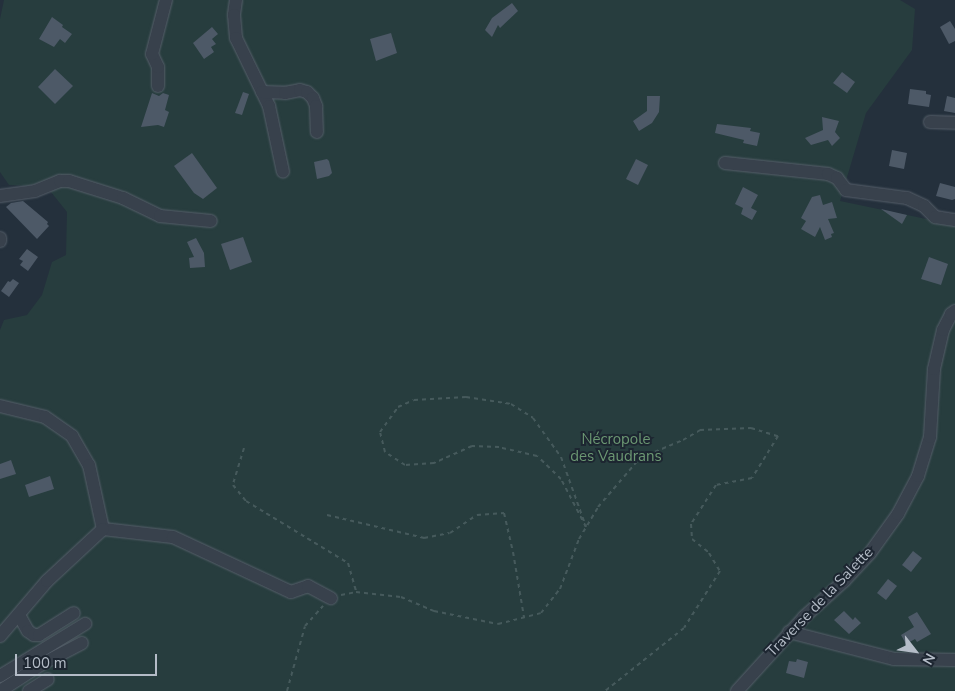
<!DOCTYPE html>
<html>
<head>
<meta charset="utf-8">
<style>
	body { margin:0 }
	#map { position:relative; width:955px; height:691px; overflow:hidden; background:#24303c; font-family:"Nunito Sans",sans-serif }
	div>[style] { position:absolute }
	.green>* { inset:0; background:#273d3e }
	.building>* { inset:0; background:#4d5967 }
	.path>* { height:2px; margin-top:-1px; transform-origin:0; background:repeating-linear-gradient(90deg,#465a5c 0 4px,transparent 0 8px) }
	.roads { filter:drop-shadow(0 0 1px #565f6a) drop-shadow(0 0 1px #565f6a) }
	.minor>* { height:12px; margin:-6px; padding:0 6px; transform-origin:6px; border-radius:6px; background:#38414c }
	span { translate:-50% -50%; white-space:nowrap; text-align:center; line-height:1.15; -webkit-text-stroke:4px #1d2631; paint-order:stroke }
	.park-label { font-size:15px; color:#6c9873 }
	.street-label { font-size:15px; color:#b4bcc7 }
	.north { position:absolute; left:890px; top:626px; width:50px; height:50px; -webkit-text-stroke:4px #1d2631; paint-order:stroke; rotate:120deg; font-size:14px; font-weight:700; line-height:20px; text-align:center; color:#b4bcc7 }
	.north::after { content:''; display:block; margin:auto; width:18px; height:22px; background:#b4bcc7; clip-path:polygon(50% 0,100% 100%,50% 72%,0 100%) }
	.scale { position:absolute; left:15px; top:654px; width:142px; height:22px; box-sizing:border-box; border:2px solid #b4bcc7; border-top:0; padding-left:6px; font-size:15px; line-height:18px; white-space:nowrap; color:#b4bcc7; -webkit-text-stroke:4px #1d2631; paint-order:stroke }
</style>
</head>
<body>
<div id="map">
	<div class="green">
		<div style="clip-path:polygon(4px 0,900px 0,915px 9px,912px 50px,866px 113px,840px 201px,955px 225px,955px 691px,0 691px,0 330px,4px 320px,27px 315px,42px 295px,52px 262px,66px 255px,67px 212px,43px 182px,28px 186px,9px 185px,0 172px,0 19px)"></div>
	</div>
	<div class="building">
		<div style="clip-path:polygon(512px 3px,518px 11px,500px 28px,498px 25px,492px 37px,485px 30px,492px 18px)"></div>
		<div style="clip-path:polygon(52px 17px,63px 25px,62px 27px,72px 34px,65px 43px,60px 39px,54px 47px,39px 39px)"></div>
		<div style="clip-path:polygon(950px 21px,955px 29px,955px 41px,949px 44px,940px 27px)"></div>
		<div style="clip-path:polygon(212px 27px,218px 34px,212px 39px,216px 44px,211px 47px,214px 52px,204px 59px,193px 43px)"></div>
		<div style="clip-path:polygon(391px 33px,397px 53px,376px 61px,370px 39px)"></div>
		<div style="clip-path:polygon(55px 69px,73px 86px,55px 104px,38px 87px)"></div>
		<div style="clip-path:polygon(842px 72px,855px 82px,847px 93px,833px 83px)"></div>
		<div style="clip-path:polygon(910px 89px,926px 91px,926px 94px,931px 95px,929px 107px,908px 104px)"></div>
		<div style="clip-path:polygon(243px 92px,249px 94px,242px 115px,235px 113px)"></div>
		<div style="clip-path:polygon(152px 93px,159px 96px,163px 93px,169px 95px,165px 110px,169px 112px,164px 127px,158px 125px,141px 127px)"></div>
		<div style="clip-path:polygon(647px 96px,660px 96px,659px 112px,652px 123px,639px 131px,633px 121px,647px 111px)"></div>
		<div style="clip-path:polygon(947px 96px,955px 98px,955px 113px,944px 111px)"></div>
		<div style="clip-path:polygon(822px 117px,839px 121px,835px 132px,840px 138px,832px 146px,828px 140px,811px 145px,805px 138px,823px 130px)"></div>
		<div style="clip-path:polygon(717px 124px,751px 128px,750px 131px,760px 133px,757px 146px,743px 143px,744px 140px,715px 133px)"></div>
		<div style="clip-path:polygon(892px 150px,907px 153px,904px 169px,889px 166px)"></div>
		<div style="clip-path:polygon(192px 153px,217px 188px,203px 199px,194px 193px,174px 166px)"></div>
		<div style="clip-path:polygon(327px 159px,329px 161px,332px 173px,329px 176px,317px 179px,314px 162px)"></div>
		<div style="clip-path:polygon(636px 159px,648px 165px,638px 185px,626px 179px)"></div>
		<div style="clip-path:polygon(940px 183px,955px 187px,955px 199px,952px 200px,936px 196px)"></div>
		<div style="clip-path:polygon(743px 187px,758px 195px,751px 208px,757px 211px,752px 220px,741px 214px,743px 208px,735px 204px)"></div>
		<div style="clip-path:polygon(820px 195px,823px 205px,832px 202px,837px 218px,828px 219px,834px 233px,831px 234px,832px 237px,825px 240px,820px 227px,815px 237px,801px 229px,806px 221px,801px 218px,812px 197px)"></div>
		<div style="clip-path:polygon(23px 201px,48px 222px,47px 224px,49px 226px,37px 239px,6px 207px,11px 203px)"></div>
		<div style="clip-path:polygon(881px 209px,907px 215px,902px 224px)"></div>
		<div style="clip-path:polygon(243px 237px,252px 262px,230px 270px,221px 244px)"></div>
		<div style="clip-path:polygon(196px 238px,204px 253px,205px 267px,190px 268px,189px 258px,194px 257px,187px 242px)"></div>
		<div style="clip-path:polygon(27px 249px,38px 257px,28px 271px,20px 265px,23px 261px,19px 259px)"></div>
		<div style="clip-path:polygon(929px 257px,948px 264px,941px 285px,921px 279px)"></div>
		<div style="clip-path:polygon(13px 279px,19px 283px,9px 297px,1px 291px,8px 281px,10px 282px)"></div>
		<div style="clip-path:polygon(11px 460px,16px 474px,0 479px,0 464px)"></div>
		<div style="clip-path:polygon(50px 476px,54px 489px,29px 497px,25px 485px)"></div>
		<div style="clip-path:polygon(913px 551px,922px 558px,911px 572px,902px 565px)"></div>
		<div style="clip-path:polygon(888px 579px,897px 586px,886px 600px,877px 593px)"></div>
		<div style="clip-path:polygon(844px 611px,853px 620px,855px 617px,861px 623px,849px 634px,834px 620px)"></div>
		<div style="clip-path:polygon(917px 612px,931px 634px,917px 642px,915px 639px,906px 644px,901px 635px,914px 627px,908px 617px)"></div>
		<div style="clip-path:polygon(797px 659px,808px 662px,804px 678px,786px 673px,789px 661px,796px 662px)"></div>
	</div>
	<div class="path">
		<div style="left:466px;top:397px;width:46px;rotate:8.8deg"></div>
		<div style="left:511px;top:404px;width:26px;rotate:32deg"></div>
		<div style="left:533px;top:418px;width:48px;rotate:54.3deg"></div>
		<div style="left:561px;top:457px;width:74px;rotate:70.3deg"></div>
		<div style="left:586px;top:527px;width:54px;rotate:-117.5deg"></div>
		<div style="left:561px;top:479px;width:33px;rotate:-136deg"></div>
		<div style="left:537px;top:456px;width:39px;rotate:-167deg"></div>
		<div style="left:499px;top:447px;width:27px;rotate:-178deg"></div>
		<div style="left:472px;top:446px;width:42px;rotate:155.9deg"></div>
		<div style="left:434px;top:463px;width:29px;rotate:176deg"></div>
		<div style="left:405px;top:465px;width:24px;rotate:-147deg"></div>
		<div style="left:385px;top:452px;width:21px;rotate:-104deg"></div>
		<div style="left:380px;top:432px;width:31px;rotate:-54deg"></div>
		<div style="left:398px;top:407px;width:17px;rotate:-24deg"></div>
		<div style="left:414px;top:400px;width:52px;rotate:-3.3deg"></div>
		<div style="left:244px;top:448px;width:39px;rotate:107deg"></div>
		<div style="left:233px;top:485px;width:21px;rotate:51deg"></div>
		<div style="left:246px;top:501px;width:119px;rotate:31.3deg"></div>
		<div style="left:348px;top:563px;width:29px;rotate:74deg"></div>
		<div style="left:327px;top:515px;width:100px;rotate:13.3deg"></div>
		<div style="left:424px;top:538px;width:26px;rotate:-11deg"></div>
		<div style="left:450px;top:533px;width:32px;rotate:-34deg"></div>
		<div style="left:477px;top:515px;width:27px;rotate:-4deg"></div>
		<div style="left:504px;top:513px;width:40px;rotate:77deg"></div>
		<div style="left:513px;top:552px;width:66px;rotate:80.4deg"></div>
		<div style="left:341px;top:595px;width:15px;rotate:-11deg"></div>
		<div style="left:356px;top:592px;width:45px;rotate:6.3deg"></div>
		<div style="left:401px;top:597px;width:36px;rotate:23deg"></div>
		<div style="left:434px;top:611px;width:65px;rotate:11.5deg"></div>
		<div style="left:498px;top:624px;width:44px;rotate:-14.3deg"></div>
		<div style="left:541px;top:613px;width:31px;rotate:-52deg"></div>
		<div style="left:560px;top:589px;width:53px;rotate:-69.2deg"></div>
		<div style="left:579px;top:539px;width:37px;rotate:-59deg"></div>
		<div style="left:598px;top:507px;width:65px;rotate:-49.4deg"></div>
		<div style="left:640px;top:458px;width:47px;rotate:-22.7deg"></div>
		<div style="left:683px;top:440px;width:20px;rotate:-30deg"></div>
		<div style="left:700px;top:430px;width:51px;rotate:-2.2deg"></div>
		<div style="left:751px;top:428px;width:28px;rotate:17deg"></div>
		<div style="left:778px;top:436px;width:49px;rotate:121.8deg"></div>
		<div style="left:752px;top:478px;width:37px;rotate:169deg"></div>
		<div style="left:716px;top:485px;width:46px;rotate:122.7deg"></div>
		<div style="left:691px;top:524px;width:15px;rotate:86deg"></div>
		<div style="left:692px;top:539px;width:22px;rotate:39deg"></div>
		<div style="left:709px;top:553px;width:21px;rotate:59deg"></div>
		<div style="left:720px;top:571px;width:67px;rotate:122.3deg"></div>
		<div style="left:684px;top:628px;width:101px;rotate:141.4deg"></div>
		<div style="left:287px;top:691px;width:67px;rotate:-74.5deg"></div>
		<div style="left:305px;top:626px;width:27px;rotate:-48deg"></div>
	</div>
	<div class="roads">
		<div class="minor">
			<div style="left:236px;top:0;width:15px;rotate:98deg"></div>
			<div style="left:234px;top:15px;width:23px;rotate:85deg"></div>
			<div style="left:236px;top:38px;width:76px;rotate:64.1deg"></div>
			<div style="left:269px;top:106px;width:67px;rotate:78deg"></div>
			<div style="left:158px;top:86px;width:19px;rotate:-90deg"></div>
			<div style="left:158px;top:67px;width:14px;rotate:-115deg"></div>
			<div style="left:152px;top:54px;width:56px;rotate:-75.5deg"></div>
			<div style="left:262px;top:92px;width:23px;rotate:2deg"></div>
			<div style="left:285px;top:93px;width:15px;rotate:-11deg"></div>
			<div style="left:300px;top:90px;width:7px;rotate:16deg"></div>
			<div style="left:307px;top:92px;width:8px;rotate:45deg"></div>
			<div style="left:313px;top:98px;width:9px;rotate:69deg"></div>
			<div style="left:316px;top:106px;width:26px;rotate:88deg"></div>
			<div style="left:930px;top:122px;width:25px;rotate:2deg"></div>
			<div style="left:725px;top:163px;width:104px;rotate:6.1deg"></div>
			<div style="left:828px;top:174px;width:10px;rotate:24deg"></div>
			<div style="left:837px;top:178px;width:15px;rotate:53deg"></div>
			<div style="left:846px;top:190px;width:62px;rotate:7.5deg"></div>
			<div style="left:907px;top:198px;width:19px;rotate:25deg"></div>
			<div style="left:924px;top:206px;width:16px;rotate:45deg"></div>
			<div style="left:935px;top:217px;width:20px;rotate:9deg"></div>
			<div style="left:0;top:196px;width:35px;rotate:-8deg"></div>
			<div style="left:35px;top:191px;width:27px;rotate:-22deg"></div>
			<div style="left:60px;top:181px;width:9px"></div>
			<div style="left:69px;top:181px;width:57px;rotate:17.5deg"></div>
			<div style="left:123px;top:198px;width:41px;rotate:25.9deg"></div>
			<div style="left:160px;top:216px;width:51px;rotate:5.6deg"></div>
			<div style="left:0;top:238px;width:3px;rotate:90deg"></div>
			<div style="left:0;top:406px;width:46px;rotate:13.7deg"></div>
			<div style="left:45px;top:417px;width:33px;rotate:35deg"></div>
			<div style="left:72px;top:436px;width:34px;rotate:60deg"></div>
			<div style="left:89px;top:465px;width:66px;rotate:77.7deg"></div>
			<div style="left:103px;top:529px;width:70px;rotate:6.5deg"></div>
			<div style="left:173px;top:537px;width:130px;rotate:25deg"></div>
			<div style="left:291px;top:592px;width:18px;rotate:-19deg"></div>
			<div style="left:308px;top:586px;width:26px;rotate:28deg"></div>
			<div style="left:19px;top:615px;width:18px;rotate:61deg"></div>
			<div style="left:28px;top:631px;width:7px;rotate:34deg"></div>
			<div style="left:34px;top:635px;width:5px"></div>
			<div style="left:39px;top:635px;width:41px;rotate:-32.2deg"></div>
			<div style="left:789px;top:632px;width:108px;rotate:14.4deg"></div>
			<div style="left:894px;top:659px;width:61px;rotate:0.9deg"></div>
			<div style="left:0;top:636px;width:72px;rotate:-49.5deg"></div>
			<div style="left:47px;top:581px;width:76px;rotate:-42.9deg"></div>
			<div style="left:0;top:676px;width:100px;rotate:-31.5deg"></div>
			<div style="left:0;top:691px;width:50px;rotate:-32.7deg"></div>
			<div style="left:42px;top:664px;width:45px;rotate:-27.7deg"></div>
			<div style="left:29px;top:691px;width:22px;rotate:-32deg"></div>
			<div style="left:737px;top:691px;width:100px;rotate:-47.8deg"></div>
			<div style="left:804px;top:617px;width:54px;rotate:-42deg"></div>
			<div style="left:844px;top:581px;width:38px;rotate:-47deg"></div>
			<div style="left:870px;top:553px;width:48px;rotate:-54.3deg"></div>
			<div style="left:898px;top:514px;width:43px;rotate:-62.2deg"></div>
			<div style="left:918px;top:476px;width:41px;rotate:-72.9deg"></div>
			<div style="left:930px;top:437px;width:68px;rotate:-86.6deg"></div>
			<div style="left:934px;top:369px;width:40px;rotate:-77deg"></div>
			<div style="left:943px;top:330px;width:18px;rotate:-63deg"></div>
			<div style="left:951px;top:314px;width:5px;rotate:-37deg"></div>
		</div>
	</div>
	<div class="park-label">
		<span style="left:616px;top:448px">Nécropole<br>des Vaudrans</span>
	</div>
	<div class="street-label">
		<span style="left:820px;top:602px;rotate:-46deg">Traverse de la Salette</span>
	</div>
	<div class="north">N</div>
	<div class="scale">100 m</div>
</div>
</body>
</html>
